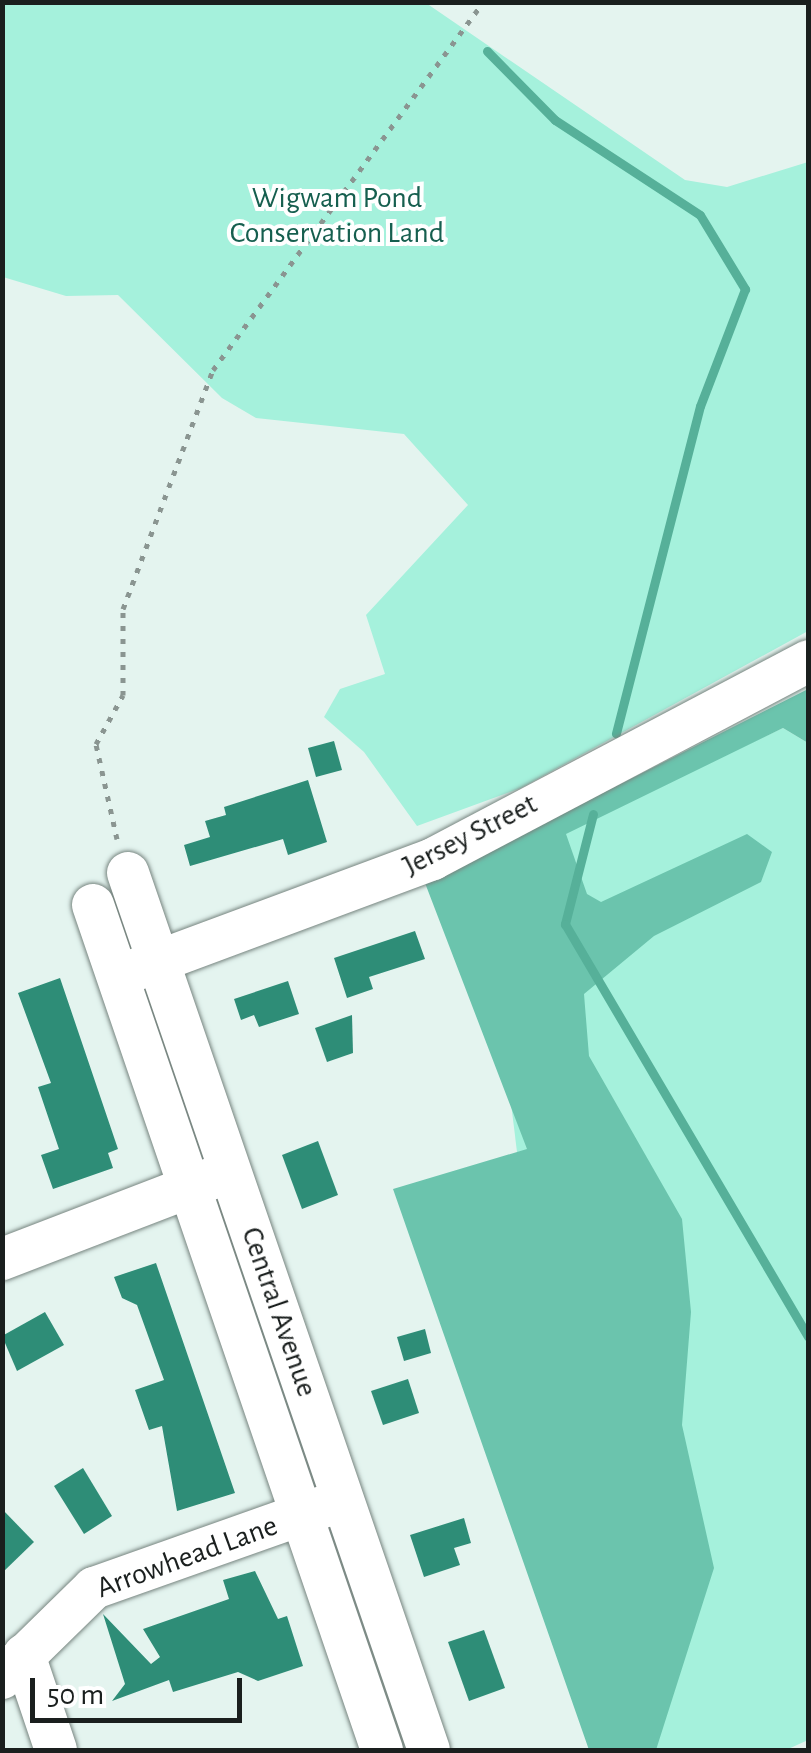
<!DOCTYPE html>
<html>
<head>
<meta charset="utf-8">
<style>
	body { margin:0 }
	#map { position:relative; width:811px; height:1753px; overflow:hidden; background:#e4f4ef; font-family:"Alegreya Sans",sans-serif }
	div>[style] { position:absolute }
	.green>* { inset:0; background:#a5f1dc }
	.forest>* { inset:0; background:#6bc4ad }
	.stream>* { height:9px; margin:-4.5px; padding:0 4.5px; transform-origin:4.5px; border-radius:4.5px; background:#56b099 }
	.building>* { inset:0; background:#2e8d77 }
	.path>* { height:5px; margin-top:-2.5px; transform-origin:0; background:repeating-linear-gradient(90deg,#8a9591 0 5px,transparent 0 13px) }
	.roads { filter:drop-shadow(0 0 2px #778580) drop-shadow(0 0 2px #778580) }
	.minor>* { height:42px; margin:-21px; padding:0 21px; transform-origin:21px; border-radius:21px; background:#fff }
	span { translate:-50% -50%; white-space:nowrap; text-align:center; line-height:1.15; -webkit-text-stroke:8px #fff; paint-order:stroke }
	.park-label { font-size:30px; color:#165f4f }
	.street-label { font-size:30px; color:#1a1f1e }
	.frame { position:absolute; inset:0; border:5px solid #1a1f1e; pointer-events:none }
	.scale { position:absolute; left:30px; top:1678px; width:212px; height:45px; box-sizing:border-box; border:5px solid #1a1f1e; border-top:0; padding-left:12px; font-size:30px; line-height:35px; white-space:nowrap; color:#1a1f1e; -webkit-text-stroke:8px #fff; paint-order:stroke }
</style>
</head>
<body>
<div id="map">
	<div class="green">
		<div style="clip-path:polygon(3px 2px,426px 3px,685px 180px,727px 187px,808px 162px,808px 631px,521px 788px,417px 826px,364px 752px,324px 717px,340px 689px,385px 674px,366px 615px,468px 505px,404px 434px,256px 418px,222px 398px,118px 295px,66px 296px,3px 277px)"></div>
		<div style="clip-path:polygon(783px 728px,808px 743px,808px 1740px,786px 1750px,655px 1750px,519px 1168px,506px 1063px,511px 854px)"></div>
	</div>
	<div class="forest">
		<div style="clip-path:polygon(808px 689px,808px 743px,783px 728px,566px 834px,587px 894px,601px 902px,747px 834px,772px 852px,761px 882px,654px 936px,584px 994px,589px 1056px,682px 1219px,691px 1312px,682px 1425px,714px 1568px,656px 1750px,589px 1750px,393px 1189px,527px 1149px,425px 883px)"></div>
	</div>
	<div class="stream">
		<div style="left:487px;top:51px;width:97px;rotate:45.4deg"></div>
		<div style="left:555px;top:120px;width:173px;rotate:33.2deg"></div>
		<div style="left:700px;top:215px;width:87px;rotate:58.7deg"></div>
		<div style="left:745px;top:289px;width:125px;rotate:111deg"></div>
		<div style="left:700px;top:406px;width:338px;rotate:104.4deg"></div>
		<div style="left:593px;top:814px;width:114px;rotate:104.3deg"></div>
		<div style="left:565px;top:924px;width:479px;rotate:59.5deg"></div>
	</div>
	<div class="building">
		<div style="clip-path:polygon(334px 741px,342px 770px,316px 777px,308px 748px)"></div>
		<div style="clip-path:polygon(308px 780px,327px 842px,288px 855px,283px 839px,190px 866px,184px 845px,210px 837px,205px 821px,226px 815px,224px 807px)"></div>
		<div style="clip-path:polygon(415px 931px,425px 959px,369px 977px,373px 989px,347px 998px,334px 958px)"></div>
		<div style="clip-path:polygon(60px 978px,118px 1149px,108px 1153px,113px 1168px,53px 1189px,41px 1155px,59px 1149px,38px 1087px,51px 1083px,18px 993px)"></div>
		<div style="clip-path:polygon(288px 981px,299px 1014px,259px 1027px,254px 1015px,241px 1020px,234px 999px)"></div>
		<div style="clip-path:polygon(352px 1015px,353px 1053px,327px 1062px,315px 1028px)"></div>
		<div style="clip-path:polygon(318px 1141px,338px 1195px,302px 1209px,282px 1155px)"></div>
		<div style="clip-path:polygon(156px 1263px,235px 1493px,177px 1511px,162px 1426px,149px 1430px,135px 1390px,164px 1380px,137px 1305px,122px 1298px,114px 1277px)"></div>
		<div style="clip-path:polygon(45px 1312px,64px 1345px,17px 1371px,2px 1336px)"></div>
		<div style="clip-path:polygon(425px 1329px,431px 1353px,404px 1361px,397px 1337px)"></div>
		<div style="clip-path:polygon(408px 1379px,419px 1413px,383px 1425px,371px 1391px)"></div>
		<div style="clip-path:polygon(83px 1468px,112px 1516px,84px 1534px,54px 1486px)"></div>
		<div style="clip-path:polygon(2px 1509px,34px 1542px,2px 1573px)"></div>
		<div style="clip-path:polygon(464px 1518px,471px 1543px,454px 1548px,460px 1565px,424px 1577px,410px 1535px)"></div>
		<div style="clip-path:polygon(255px 1571px,278px 1619px,287px 1616px,303px 1666px,258px 1681px,238px 1672px,173px 1692px,169px 1680px,112px 1701px,125px 1684px,103px 1614px,151px 1664px,160px 1657px,143px 1629px,229px 1599px,223px 1580px)"></div>
		<div style="clip-path:polygon(484px 1630px,505px 1688px,469px 1701px,448px 1642px)"></div>
	</div>
	<div class="path">
		<div style="left:117px;top:839px;width:97px;rotate:-102.5deg"></div>
		<div style="left:96px;top:744px;width:56px;rotate:-61.1deg"></div>
		<div style="left:123px;top:695px;width:86px;rotate:-90deg"></div>
		<div style="left:123px;top:609px;width:255px;rotate:-69.4deg"></div>
		<div style="left:213px;top:370px;width:456px;rotate:-53.7deg"></div>
	</div>
	<div class="roads">
		<div class="minor">
			<div style="left:128px;top:873px;width:927px;rotate:71.06deg"></div>
			<div style="left:93px;top:905px;width:893px;rotate:71.12deg"></div>
			<div style="left:132px;top:971px;width:321px;rotate:-20.4deg"></div>
			<div style="left:433px;top:859px;width:424px;rotate:-27.8deg"></div>
			<div style="left:2px;top:1259px;width:229px;rotate:-21deg"></div>
			<div style="left:24px;top:1655px;width:100px;rotate:71.4deg"></div>
			<div style="left:2px;top:1678px;width:129px;rotate:-44.4deg"></div>
			<div style="left:94px;top:1588px;width:246px;rotate:-19.5deg"></div>
		</div>
	</div>
	<div class="park-label">
		<span style="left:337px;top:215px">Wigwam Pond<br>Conservation Land</span>
	</div>
	<div class="street-label">
		<span style="left:470px;top:835px;rotate:-27deg">Jersey Street</span>
		<span style="left:279px;top:1312px;rotate:71deg">Central Avenue</span>
		<span style="left:187px;top:1557px;rotate:-20deg">Arrowhead Lane</span>
	</div>
	<div class="frame"></div>
	<div class="scale">50 m</div>
</div>
</body>
</html>
